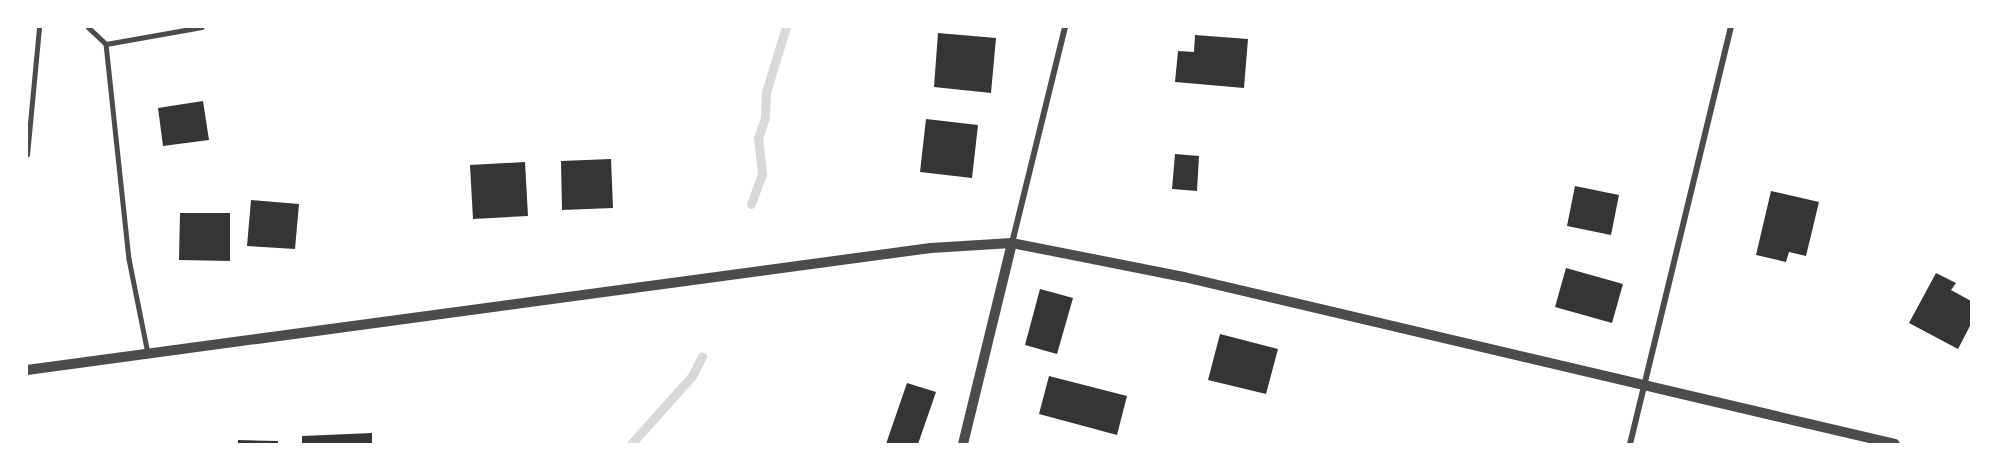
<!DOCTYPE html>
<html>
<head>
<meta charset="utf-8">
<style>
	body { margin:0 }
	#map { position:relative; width:1998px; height:471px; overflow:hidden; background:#fff; font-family:Cabin,sans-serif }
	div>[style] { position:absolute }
	.stream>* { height:9px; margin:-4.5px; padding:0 4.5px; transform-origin:4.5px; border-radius:4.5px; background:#d9d9d9 }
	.building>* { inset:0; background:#353535 }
	.service>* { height:4.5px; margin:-2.25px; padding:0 2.25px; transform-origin:2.25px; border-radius:2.25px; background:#4c4c4c }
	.minor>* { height:6px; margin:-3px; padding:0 3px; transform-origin:3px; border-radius:3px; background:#4c4c4c }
	.tertiary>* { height:10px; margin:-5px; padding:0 5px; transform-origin:5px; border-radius:5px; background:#4c4c4c }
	span { translate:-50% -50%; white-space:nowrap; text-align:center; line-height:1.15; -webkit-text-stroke:6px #fff; paint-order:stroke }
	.frame { position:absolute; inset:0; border:28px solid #fff; pointer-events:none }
</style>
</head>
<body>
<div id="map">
	<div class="stream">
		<div style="left:751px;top:204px;width:32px;rotate:-70deg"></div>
		<div style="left:762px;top:174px;width:36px;rotate:-96deg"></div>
		<div style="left:758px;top:138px;width:21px;rotate:-71deg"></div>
		<div style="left:765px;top:118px;width:26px;rotate:-88deg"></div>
		<div style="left:766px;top:92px;width:68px;rotate:-72.9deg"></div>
		<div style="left:631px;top:444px;width:91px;rotate:-48.1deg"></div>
		<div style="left:692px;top:376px;width:22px;rotate:-63deg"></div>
	</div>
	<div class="building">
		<div style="clip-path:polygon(938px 33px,996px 38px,991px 93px,934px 87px)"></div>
		<div style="clip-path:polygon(1195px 35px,1248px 39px,1244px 88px,1175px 82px,1178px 51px,1194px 52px)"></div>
		<div style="clip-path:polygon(203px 101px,209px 140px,163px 146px,158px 108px)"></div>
		<div style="clip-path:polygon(926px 119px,978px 125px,972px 178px,920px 172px)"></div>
		<div style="clip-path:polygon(1175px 154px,1199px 156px,1197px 191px,1172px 189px)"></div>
		<div style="clip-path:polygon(611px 159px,613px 208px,562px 210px,561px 161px)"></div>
		<div style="clip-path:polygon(525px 162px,528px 216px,473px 219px,470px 165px)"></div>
		<div style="clip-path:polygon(1575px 186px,1619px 195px,1611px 235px,1567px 226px)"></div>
		<div style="clip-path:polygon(1771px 191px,1819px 202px,1806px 256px,1789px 252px,1786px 262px,1756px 255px)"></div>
		<div style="clip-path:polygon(251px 200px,299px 204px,295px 249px,247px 246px)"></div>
		<div style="clip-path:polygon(180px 213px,230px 213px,230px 261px,179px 260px)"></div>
		<div style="clip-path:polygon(1566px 268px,1623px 284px,1612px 323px,1555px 307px)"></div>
		<div style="clip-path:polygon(1936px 273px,1956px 283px,1951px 290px,1971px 301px,1971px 324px,1958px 349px,1909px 323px)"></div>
		<div style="clip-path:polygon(1040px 289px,1073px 298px,1057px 354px,1025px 345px)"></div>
		<div style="clip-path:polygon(1220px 334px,1278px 349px,1266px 394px,1208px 380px)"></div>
		<div style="clip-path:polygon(1049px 376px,1127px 396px,1117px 435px,1039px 414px)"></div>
		<div style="clip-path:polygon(907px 383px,936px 392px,918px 444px,886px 444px)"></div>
		<div style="clip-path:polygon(372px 433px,372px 444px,302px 444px,302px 436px)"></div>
		<div style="clip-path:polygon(238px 440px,278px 441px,278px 444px,238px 444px)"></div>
	</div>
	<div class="service">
		<div style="left:88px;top:27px;width:25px;rotate:43deg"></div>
		<div style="left:106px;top:44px;width:216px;rotate:83.9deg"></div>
		<div style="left:129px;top:259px;width:96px;rotate:78.6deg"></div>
		<div style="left:106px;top:44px;width:97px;rotate:-10deg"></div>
		<div style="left:27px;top:155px;width:129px;rotate:-84.6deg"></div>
	</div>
	<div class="minor">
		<div style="left:1012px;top:243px;width:222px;rotate:-76.2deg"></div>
		<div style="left:1630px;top:444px;width:429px;rotate:-76.4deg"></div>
	</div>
	<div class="tertiary">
		<div style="left:27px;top:370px;width:912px;rotate:-7.69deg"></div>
		<div style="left:931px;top:248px;width:81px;rotate:-3.5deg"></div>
		<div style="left:1012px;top:243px;width:175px;rotate:11.2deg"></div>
		<div style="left:1184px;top:277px;width:730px;rotate:13.22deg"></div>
		<div style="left:963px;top:444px;width:207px;rotate:-76.3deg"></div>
	</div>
	<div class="frame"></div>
</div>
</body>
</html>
